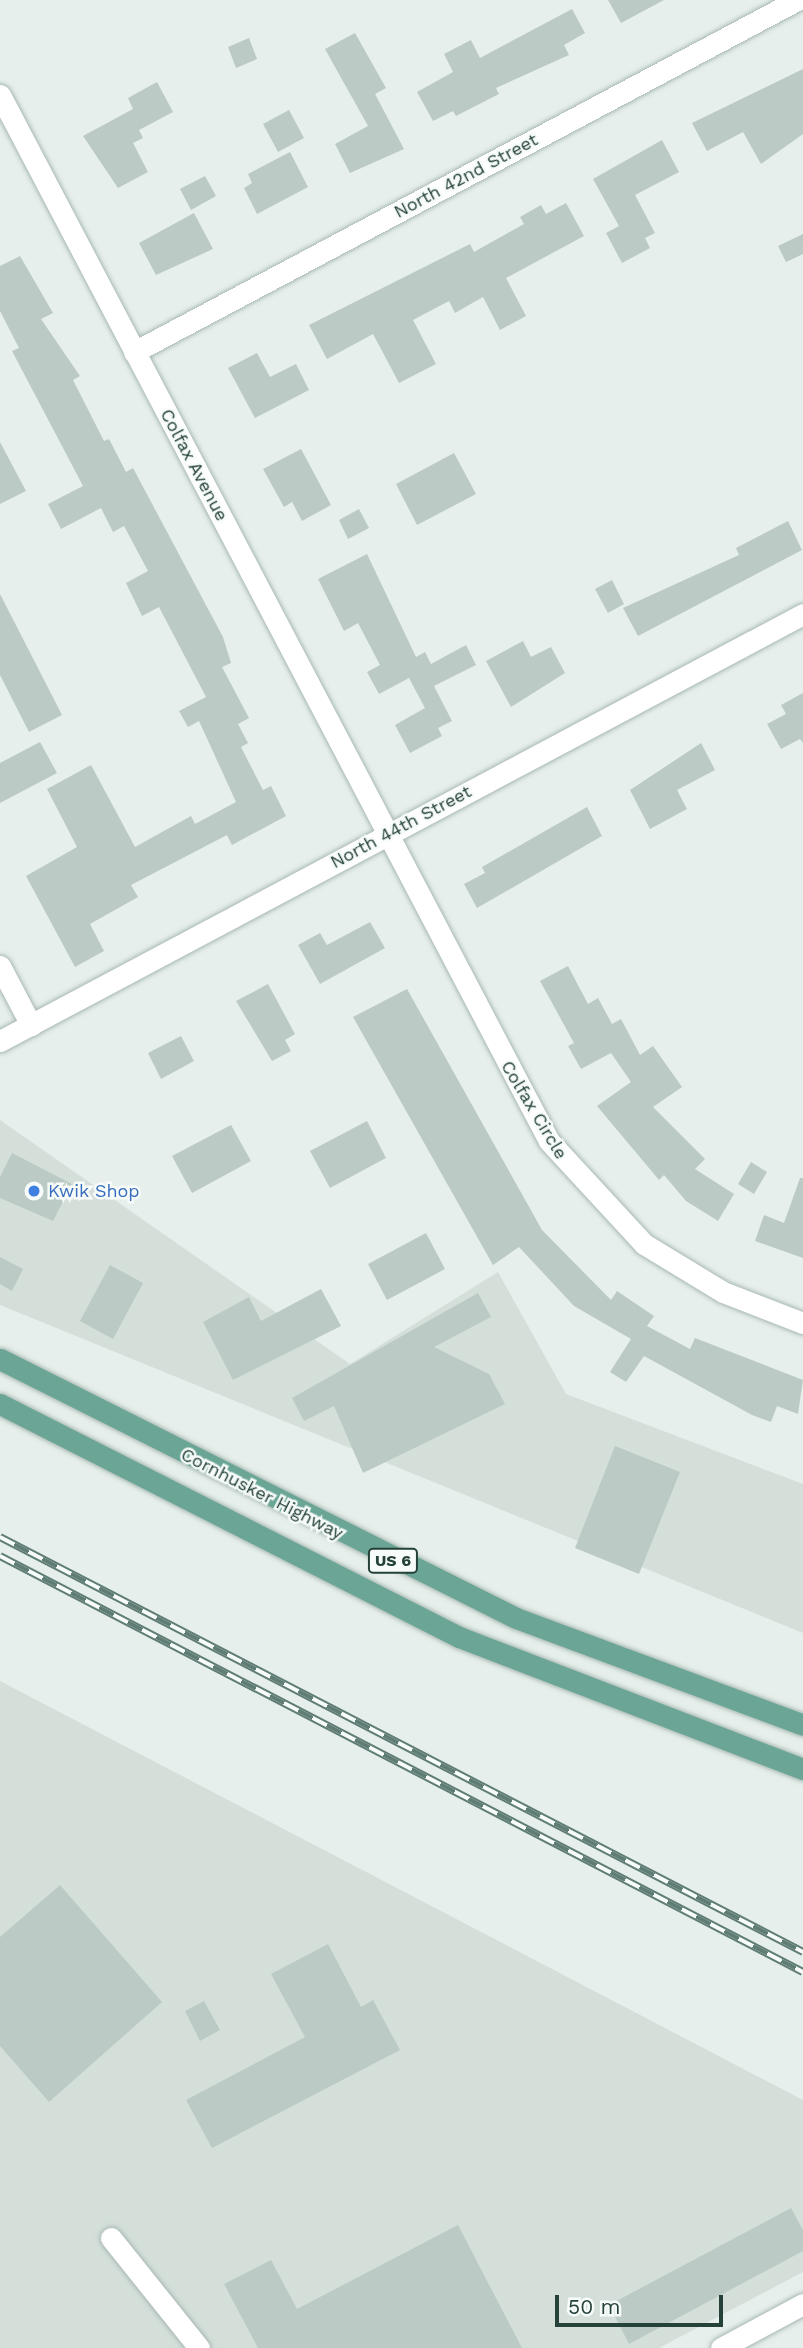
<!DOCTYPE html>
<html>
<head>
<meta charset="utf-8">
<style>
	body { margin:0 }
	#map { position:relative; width:803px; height:2348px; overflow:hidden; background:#e6efeb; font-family:"Work Sans",sans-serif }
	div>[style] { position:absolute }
	.built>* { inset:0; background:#d4dfda }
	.building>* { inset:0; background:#bbcac4 }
	.roads { filter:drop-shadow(0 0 2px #a8b8b2) drop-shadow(0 0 2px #a8b8b2) }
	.minor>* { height:21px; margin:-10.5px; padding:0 10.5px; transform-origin:10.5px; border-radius:10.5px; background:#fff }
	.secondary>* { height:21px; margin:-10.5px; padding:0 10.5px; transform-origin:10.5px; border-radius:10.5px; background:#fff }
	.primary>* { height:21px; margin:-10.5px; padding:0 10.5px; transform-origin:10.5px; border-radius:10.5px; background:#6aa596 }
	.rail>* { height:8px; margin-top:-4px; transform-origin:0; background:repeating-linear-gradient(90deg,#f7fbf9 0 16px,#5f7d75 0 32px); box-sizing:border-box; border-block:2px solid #5f7d75 }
	.dots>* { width:19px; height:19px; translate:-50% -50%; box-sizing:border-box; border:4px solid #f7fbf9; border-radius:50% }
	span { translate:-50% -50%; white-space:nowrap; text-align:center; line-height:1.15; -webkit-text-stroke:5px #f7fbf9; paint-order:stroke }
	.shield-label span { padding:2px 5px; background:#f7fbf9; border:2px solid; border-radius:5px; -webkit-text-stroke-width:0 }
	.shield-label { font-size:16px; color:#24423a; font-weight:700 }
	.street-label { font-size:18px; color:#24423a }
	.shop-label { font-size:18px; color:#366cbe }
	.left { translate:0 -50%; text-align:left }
	.scale { position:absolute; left:555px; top:2295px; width:168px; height:32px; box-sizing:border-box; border:4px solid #24423a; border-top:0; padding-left:9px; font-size:21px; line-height:24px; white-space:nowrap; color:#24423a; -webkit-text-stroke:5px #f7fbf9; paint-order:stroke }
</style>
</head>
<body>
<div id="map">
	<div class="built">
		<div style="clip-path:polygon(0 1120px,350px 1364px,498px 1272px,566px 1394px,803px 1484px,803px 1633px,0 1305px)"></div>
		<div style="clip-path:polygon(0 1681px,803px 2100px,803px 2272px,659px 2348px,0 2348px)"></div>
	</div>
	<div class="building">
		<div style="clip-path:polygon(608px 0,664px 0,621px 23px)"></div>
		<div style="clip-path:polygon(572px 9px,585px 33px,564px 45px,569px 55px,496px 88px,499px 94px,456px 116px,453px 111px,433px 121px,417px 92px,453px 72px,444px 54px,471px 40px,480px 58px)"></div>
		<div style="clip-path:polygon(355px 33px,386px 88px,375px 94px,404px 149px,350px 173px,335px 144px,368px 126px,325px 49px)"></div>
		<div style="clip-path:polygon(249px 38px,257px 59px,236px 68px,228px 47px)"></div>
		<div style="clip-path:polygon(803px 69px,803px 134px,761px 164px,743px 132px,707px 151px,692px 123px)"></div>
		<div style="clip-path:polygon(157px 82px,173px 112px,139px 130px,143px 138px,133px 143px,148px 172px,118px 188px,83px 136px,133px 109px,128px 98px)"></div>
		<div style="clip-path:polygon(289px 110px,304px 138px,278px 152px,263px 124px)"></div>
		<div style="clip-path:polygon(662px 140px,679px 172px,635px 195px,655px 233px,645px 238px,650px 248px,622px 263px,606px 233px,619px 226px,593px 179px)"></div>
		<div style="clip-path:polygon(290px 152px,308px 187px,257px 214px,244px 188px,252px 183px,248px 174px)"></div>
		<div style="clip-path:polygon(205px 176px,216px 196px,191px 210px,180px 189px)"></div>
		<div style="clip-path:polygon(566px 203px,584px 236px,506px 278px,526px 316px,500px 330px,483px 297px,455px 313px,449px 301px,413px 320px,436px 364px,399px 383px,373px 334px,327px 359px,309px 325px,470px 244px,474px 252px,524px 224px,520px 217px,541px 205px,546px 214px)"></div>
		<div style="clip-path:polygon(194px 213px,213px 249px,156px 275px,139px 243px)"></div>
		<div style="clip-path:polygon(803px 234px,803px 254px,786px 262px,778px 246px)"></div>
		<div style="clip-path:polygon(20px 256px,53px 313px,41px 319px,80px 376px,73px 380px,104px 441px,109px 439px,126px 472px,133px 468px,223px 637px,231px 663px,222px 667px,249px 718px,238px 724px,248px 743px,241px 747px,263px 790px,271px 786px,286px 816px,232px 845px,227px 835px,131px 885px,138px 897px,90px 924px,104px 951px,75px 967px,26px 876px,77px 847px,47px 789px,91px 765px,135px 847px,191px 816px,195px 824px,236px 802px,199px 721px,188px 727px,179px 711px,206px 697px,159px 607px,142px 616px,126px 583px,148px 571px,124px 526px,113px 532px,101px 508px,61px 529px,48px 504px,83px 486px,12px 351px,19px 348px,0 311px,0 266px)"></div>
		<div style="clip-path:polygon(257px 353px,270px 377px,296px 364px,309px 390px,255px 418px,228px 368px)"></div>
		<div style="clip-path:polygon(0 442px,26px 491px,0 504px)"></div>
		<div style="clip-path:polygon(301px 449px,331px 505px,302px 521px,292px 502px,284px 507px,263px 469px)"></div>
		<div style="clip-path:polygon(454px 453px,476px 494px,417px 525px,396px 484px)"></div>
		<div style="clip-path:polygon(359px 509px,369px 528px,348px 539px,339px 520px)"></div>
		<div style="clip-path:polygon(788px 521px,802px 550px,638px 636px,623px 608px,739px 555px,736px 548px)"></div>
		<div style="clip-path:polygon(367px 554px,416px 657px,425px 652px,431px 664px,466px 645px,476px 665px,434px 686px,452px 721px,438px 728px,442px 736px,410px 753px,395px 725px,425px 708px,409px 678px,379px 694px,367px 672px,380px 665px,358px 623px,344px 631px,318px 579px)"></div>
		<div style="clip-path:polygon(612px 580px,624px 604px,608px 613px,595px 589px)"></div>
		<div style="clip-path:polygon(0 594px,62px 715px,29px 732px,0 675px)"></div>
		<div style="clip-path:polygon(523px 641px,531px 657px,551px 647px,565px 673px,511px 707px,486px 661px)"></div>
		<div style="clip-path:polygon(803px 693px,803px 743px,800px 739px,781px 749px,767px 724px,786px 714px,781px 705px)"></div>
		<div style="clip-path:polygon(40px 742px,57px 773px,0 803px,0 763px)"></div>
		<div style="clip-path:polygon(701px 743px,715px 770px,677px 790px,687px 809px,650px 829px,630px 790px)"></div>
		<div style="clip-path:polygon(587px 807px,602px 836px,477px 908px,464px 884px,485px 873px,482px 867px)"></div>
		<div style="clip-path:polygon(370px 922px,385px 948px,320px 984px,298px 945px,320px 933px,327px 945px)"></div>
		<div style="clip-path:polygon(568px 966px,588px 1004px,598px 998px,612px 1024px,621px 1019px,640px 1055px,653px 1046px,682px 1087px,653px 1107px,705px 1159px,695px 1169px,734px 1194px,718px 1221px,686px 1201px,664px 1175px,659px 1180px,597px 1106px,631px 1082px,611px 1053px,581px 1069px,568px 1046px,574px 1043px,540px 981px)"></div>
		<div style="clip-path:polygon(268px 984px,295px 1034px,285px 1040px,291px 1051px,272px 1061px,236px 1001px)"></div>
		<div style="clip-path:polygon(407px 989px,542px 1230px,611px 1300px,617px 1291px,654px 1316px,647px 1326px,690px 1349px,695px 1338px,803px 1380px,798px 1414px,777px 1406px,771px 1422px,752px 1415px,644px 1356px,626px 1382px,610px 1372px,631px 1339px,574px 1306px,519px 1247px,493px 1265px,353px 1017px)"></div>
		<div style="clip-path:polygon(181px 1036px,194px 1061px,161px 1079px,148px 1053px)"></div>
		<div style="clip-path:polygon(367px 1121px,386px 1158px,330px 1188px,310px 1151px)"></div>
		<div style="clip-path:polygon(231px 1125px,251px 1161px,192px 1193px,172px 1156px)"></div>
		<div style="clip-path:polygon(12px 1153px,72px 1184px,53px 1221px,0 1198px,0 1177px)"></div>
		<div style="clip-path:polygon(751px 1162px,767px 1172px,754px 1194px,738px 1184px)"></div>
		<div style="clip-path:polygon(800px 1178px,803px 1178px,803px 1258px,755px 1241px,764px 1215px,784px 1223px)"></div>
		<div style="clip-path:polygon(426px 1233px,445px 1269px,387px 1300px,368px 1264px)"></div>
		<div style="clip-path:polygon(0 1257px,23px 1269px,12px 1291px,0 1284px)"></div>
		<div style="clip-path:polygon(110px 1265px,143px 1283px,113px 1339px,80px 1321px)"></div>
		<div style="clip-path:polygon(321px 1289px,341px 1326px,233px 1380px,203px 1322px,249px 1297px,261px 1321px)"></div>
		<div style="clip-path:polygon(478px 1293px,491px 1317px,434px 1347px,489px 1374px,505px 1404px,363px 1473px,334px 1406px,304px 1421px,292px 1398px)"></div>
		<div style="clip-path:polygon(615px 1446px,680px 1472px,639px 1574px,575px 1548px)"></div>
		<div style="clip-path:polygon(60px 1885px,162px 2002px,49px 2102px,0 2046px,0 1937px)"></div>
		<div style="clip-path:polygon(328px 1944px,361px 2007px,373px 2000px,400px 2050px,212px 2148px,186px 2100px,305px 2037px,271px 1974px)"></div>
		<div style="clip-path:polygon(204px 2001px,220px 2030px,200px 2041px,185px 2011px)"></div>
		<div style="clip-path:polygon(791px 2208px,803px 2230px,803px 2251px,629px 2344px,609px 2305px)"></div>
		<div style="clip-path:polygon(458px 2225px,522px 2348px,258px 2348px,224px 2284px,271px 2260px,297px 2309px)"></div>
	</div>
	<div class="roads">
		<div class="minor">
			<div style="left:0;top:95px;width:1181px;rotate:62.31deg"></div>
			<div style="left:549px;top:1141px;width:140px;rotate:47.3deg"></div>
			<div style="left:644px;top:1244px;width:92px;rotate:31.3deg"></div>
			<div style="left:723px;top:1292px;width:86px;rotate:21.2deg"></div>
			<div style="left:134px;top:352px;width:751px;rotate:-27.96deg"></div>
			<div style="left:0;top:966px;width:67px;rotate:62.3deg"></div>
			<div style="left:0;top:1041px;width:909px;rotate:-28deg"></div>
			<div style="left:111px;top:2238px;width:141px;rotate:51.3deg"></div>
		</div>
		<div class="secondary">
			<div style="left:721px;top:2348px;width:93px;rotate:-28.2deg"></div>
		</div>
		<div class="primary">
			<div style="left:0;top:1359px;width:577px;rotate:26.65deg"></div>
			<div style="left:516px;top:1618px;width:306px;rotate:20.4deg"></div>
			<div style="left:0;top:1404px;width:515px;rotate:26.91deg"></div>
			<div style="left:459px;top:1637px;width:368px;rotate:21deg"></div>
		</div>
	</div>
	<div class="rail">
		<div style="left:0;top:1537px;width:904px;rotate:27.33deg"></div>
		<div style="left:0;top:1556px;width:904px;rotate:27.39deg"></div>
	</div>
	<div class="dots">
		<div style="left:34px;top:1191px;background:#3f7fe0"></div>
	</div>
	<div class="shield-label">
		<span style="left:393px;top:1561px">US 6</span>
	</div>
	<div class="street-label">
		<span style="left:466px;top:176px;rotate:-28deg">North 42nd Street</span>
		<span style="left:194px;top:465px;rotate:62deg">Colfax Avenue</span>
		<span style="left:401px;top:827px;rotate:-28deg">North 44th Street</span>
		<span style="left:534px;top:1110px;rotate:59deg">Colfax Circle</span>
		<span style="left:262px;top:1494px;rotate:27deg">Cornhusker Highway</span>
	</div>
	<div class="shop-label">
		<span class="left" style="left:48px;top:1191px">Kwik Shop</span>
	</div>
	<div class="scale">50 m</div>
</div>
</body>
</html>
